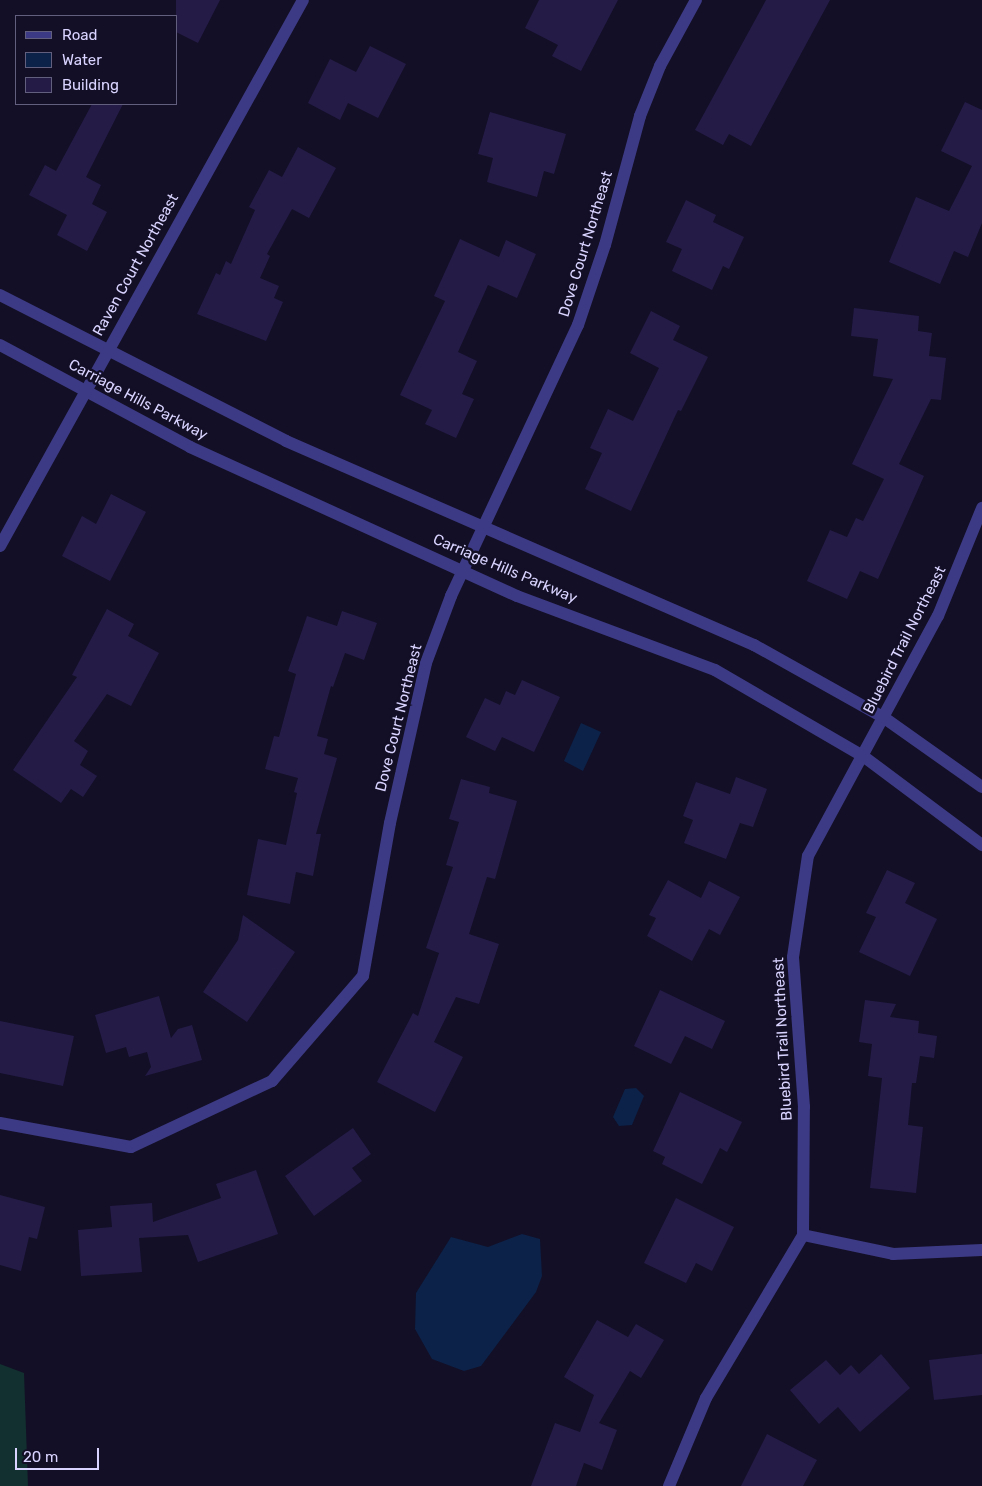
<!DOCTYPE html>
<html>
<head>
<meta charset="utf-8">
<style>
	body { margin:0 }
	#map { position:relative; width:982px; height:1486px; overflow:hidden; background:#130f26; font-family:Rubik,sans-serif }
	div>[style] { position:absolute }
	.green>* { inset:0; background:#12302f }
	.water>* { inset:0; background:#0c2248 }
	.building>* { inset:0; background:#241b47 }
	.minor>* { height:12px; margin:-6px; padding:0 6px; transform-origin:6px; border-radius:6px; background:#3d3a85 }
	span { translate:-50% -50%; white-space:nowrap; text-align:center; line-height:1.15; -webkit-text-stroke:5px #130f26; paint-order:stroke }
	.street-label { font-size:15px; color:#d9d4ff }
	.legend { position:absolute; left:15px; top:15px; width:162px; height:90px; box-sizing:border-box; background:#130f26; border:1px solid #625e7d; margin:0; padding:6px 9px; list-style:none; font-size:15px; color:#d9d4ff }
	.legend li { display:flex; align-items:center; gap:10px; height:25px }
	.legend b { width:25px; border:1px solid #625e7d }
	.scale { position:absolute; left:15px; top:1448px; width:84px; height:22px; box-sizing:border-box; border:2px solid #d9d4ff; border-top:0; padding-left:6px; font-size:15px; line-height:18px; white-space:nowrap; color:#d9d4ff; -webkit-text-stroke:4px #130f26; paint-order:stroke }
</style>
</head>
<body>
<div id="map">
	<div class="green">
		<div style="clip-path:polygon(0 1364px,24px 1373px,28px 1486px,0 1486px)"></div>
	</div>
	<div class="water">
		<div style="clip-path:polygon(581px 723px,601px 732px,583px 771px,564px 761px)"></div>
		<div style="clip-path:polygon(636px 1088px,644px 1096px,632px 1125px,619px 1126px,613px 1117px,625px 1089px)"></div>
		<div style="clip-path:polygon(522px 1234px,540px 1239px,542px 1276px,536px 1292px,481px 1366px,464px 1371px,432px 1359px,415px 1329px,416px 1293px,451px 1237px,488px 1247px)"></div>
	</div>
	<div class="building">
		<div style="clip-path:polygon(176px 0,220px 0,198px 43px,176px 32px)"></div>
		<div style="clip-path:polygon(539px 0,618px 0,581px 71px,552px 56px,558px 45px,525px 28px)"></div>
		<div style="clip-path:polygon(766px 0,830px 0,751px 146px,729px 134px,723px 145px,695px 130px)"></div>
		<div style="clip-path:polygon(370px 46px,406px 64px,378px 118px,348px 103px,340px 120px,308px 103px,330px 59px,356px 72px)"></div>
		<div style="clip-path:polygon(965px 102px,982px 110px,982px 223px,968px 257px,954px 251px,940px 284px,889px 262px,916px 197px,949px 211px,972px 166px,941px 151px)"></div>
		<div style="clip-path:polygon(92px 104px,123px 104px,86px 177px,101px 185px,92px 204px,107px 212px,87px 251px,57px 235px,67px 215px,29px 195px,45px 165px,56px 171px)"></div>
		<div style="clip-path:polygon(490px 112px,566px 134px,554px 174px,544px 171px,537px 197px,487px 182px,493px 158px,478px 154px)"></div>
		<div style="clip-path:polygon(298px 147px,336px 168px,309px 218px,292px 209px,267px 254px,270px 256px,260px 278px,279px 286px,274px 298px,283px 302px,266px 341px,197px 314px,216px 273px,220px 275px,226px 261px,231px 264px,255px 210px,249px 207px,269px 170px,282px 177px)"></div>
		<div style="clip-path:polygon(686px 200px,716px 215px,713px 222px,744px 237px,729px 269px,723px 266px,712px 290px,672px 271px,682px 249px,666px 242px)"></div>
		<div style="clip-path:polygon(460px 239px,499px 257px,506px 240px,536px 254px,517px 298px,488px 285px,458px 352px,477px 361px,462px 394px,474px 399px,456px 438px,425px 424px,432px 410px,400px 395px,445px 301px,434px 296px)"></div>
		<div style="clip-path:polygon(854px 308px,919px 316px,918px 331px,932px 333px,929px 356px,946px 358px,941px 400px,931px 399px,899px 464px,924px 476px,878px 579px,860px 571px,847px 599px,807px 581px,830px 530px,847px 537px,856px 518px,863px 521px,884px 479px,852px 464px,893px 379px,873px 376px,878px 339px,851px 336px)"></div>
		<div style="clip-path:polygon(651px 311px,680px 326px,673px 340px,708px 357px,681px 411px,678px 410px,631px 511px,585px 489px,602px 453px,590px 448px,608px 409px,633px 421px,659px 368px,630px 353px)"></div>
		<div style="clip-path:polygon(111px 494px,146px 512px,110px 581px,62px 556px,82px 516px,96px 524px)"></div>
		<div style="clip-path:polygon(107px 609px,134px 624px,128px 636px,159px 653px,131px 706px,107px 694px,74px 741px,88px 751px,80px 765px,97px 776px,83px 797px,71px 789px,61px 803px,13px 770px,77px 677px,72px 675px)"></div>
		<div style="clip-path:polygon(342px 611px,377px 623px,364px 660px,345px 653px,333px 687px,331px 686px,317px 736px,328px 739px,324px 754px,337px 758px,316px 834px,321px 834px,313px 876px,296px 872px,290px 904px,247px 895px,258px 839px,286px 845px,297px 793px,294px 792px,298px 778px,265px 769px,274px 736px,279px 737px,296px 674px,288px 671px,307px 616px,337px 626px)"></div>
		<div style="clip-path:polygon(522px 680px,560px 697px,534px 752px,502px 737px,495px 751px,466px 737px,485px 698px,500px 705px,506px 691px,515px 695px)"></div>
		<div style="clip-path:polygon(736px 777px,767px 789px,753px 827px,740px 823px,726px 859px,684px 843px,693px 820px,683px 816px,696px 782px,730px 794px)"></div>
		<div style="clip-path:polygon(461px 779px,490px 787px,489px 793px,517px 801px,495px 879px,487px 877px,469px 934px,499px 944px,479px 1004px,456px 997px,434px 1042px,463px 1057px,435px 1112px,377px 1082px,413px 1013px,418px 1016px,439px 953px,426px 948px,453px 867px,446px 865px,459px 822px,449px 819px)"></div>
		<div style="clip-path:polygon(887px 870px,915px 883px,905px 903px,937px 919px,910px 976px,859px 952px,876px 917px,866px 913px)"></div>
		<div style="clip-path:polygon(668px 880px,701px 898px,709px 881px,740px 897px,720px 935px,709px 929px,692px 961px,647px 936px,656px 918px,649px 915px)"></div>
		<div style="clip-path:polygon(243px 915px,295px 952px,247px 1022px,203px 992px,238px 940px)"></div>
		<div style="clip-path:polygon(660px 990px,725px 1021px,712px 1049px,685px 1036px,671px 1064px,634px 1046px)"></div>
		<div style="clip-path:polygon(159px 996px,171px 1038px,178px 1029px,192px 1025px,202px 1060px,145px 1076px,151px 1067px,147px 1052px,129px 1057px,126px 1047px,106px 1053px,95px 1015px)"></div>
		<div style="clip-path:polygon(865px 1000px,896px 1004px,890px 1017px,919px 1021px,918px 1033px,937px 1036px,934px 1058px,920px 1056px,916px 1083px,912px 1083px,908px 1125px,923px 1127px,916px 1193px,870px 1188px,882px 1078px,868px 1076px,872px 1044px,859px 1042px)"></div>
		<div style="clip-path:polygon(0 1021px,74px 1036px,63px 1086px,0 1073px)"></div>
		<div style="clip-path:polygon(680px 1092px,742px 1122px,727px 1152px,720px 1148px,702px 1184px,662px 1164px,665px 1157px,653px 1151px)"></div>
		<div style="clip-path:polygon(353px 1128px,371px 1154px,352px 1168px,362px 1181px,314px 1216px,285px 1176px)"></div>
		<div style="clip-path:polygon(256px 1170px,278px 1234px,198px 1262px,188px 1235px,139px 1238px,142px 1272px,81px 1276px,78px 1230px,112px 1227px,110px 1206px,152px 1203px,153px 1222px,221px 1198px,216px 1184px)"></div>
		<div style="clip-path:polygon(0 1195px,45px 1207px,37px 1239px,29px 1237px,21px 1271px,0 1265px)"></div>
		<div style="clip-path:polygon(676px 1198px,734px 1227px,712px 1271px,696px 1263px,686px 1283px,644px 1263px)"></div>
		<div style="clip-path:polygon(597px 1320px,628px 1337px,636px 1324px,664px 1340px,641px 1378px,630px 1371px,599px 1423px,617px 1430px,602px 1470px,584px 1463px,576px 1486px,531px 1486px,555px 1423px,580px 1432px,594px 1395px,564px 1377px)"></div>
		<div style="clip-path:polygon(881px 1354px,910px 1388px,860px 1432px,838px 1407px,819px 1424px,790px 1390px,826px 1360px,840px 1375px,851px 1365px,859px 1374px)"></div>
		<div style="clip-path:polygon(982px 1354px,982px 1395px,934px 1400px,929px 1360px)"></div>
		<div style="clip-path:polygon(767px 1434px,817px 1460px,803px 1486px,741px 1486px)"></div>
	</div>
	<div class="minor">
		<div style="left:0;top:295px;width:321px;rotate:27deg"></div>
		<div style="left:286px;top:441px;width:511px;rotate:23.55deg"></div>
		<div style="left:754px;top:645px;width:148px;rotate:29.2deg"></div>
		<div style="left:883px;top:717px;width:121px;rotate:35.3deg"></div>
		<div style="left:0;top:345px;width:216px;rotate:28.2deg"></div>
		<div style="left:190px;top:447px;width:359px;rotate:24.5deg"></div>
		<div style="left:517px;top:596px;width:211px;rotate:20.5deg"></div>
		<div style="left:715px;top:670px;width:171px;rotate:30.2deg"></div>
		<div style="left:863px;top:756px;width:149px;rotate:36.8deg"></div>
		<div style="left:0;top:546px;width:624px;rotate:-60.97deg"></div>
		<div style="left:0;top:1123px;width:133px;rotate:10.4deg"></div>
		<div style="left:131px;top:1147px;width:156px;rotate:-25.1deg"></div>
		<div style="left:272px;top:1081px;width:139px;rotate:-49.1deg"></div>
		<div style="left:363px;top:976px;width:155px;rotate:-80deg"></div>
		<div style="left:390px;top:823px;width:164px;rotate:-77.3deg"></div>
		<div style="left:426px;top:663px;width:72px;rotate:-69.5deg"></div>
		<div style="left:451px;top:596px;width:299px;rotate:-64.9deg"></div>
		<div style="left:578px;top:325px;width:84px;rotate:-71.4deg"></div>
		<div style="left:605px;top:245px;width:134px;rotate:-74.8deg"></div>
		<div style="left:640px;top:116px;width:54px;rotate:-68.2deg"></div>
		<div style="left:660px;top:66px;width:75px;rotate:-61.4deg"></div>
		<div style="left:803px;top:1235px;width:92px;rotate:11.9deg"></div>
		<div style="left:893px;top:1254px;width:89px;rotate:-2.6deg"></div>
		<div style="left:669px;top:1486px;width:95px;rotate:-67.2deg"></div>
		<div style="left:706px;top:1398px;width:190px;rotate:-59.2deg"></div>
		<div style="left:803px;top:1235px;width:128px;rotate:-89.6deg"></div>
		<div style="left:804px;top:1107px;width:150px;rotate:-94.2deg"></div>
		<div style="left:793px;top:957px;width:102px;rotate:-81.6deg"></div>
		<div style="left:808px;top:856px;width:273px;rotate:-61.6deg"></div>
		<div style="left:938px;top:616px;width:117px;rotate:-67.8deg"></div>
	</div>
	<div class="street-label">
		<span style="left:586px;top:244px;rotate:-73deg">Dove Court Northeast</span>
		<span style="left:136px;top:265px;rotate:-61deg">Raven Court Northeast</span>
		<span style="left:138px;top:400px;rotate:28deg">Carriage Hills Parkway</span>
		<span style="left:505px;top:569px;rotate:23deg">Carriage Hills Parkway</span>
		<span style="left:905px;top:640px;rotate:-63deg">Bluebird Trail Northeast</span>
		<span style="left:399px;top:718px;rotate:-76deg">Dove Court Northeast</span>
		<span style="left:783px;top:1039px;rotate:-93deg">Bluebird Trail Northeast</span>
	</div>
	<ul class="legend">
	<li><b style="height:6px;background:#3d3a85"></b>Road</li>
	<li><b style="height:14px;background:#0c2248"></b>Water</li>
	<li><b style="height:14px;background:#241b47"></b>Building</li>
	</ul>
	<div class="scale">20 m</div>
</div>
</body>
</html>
